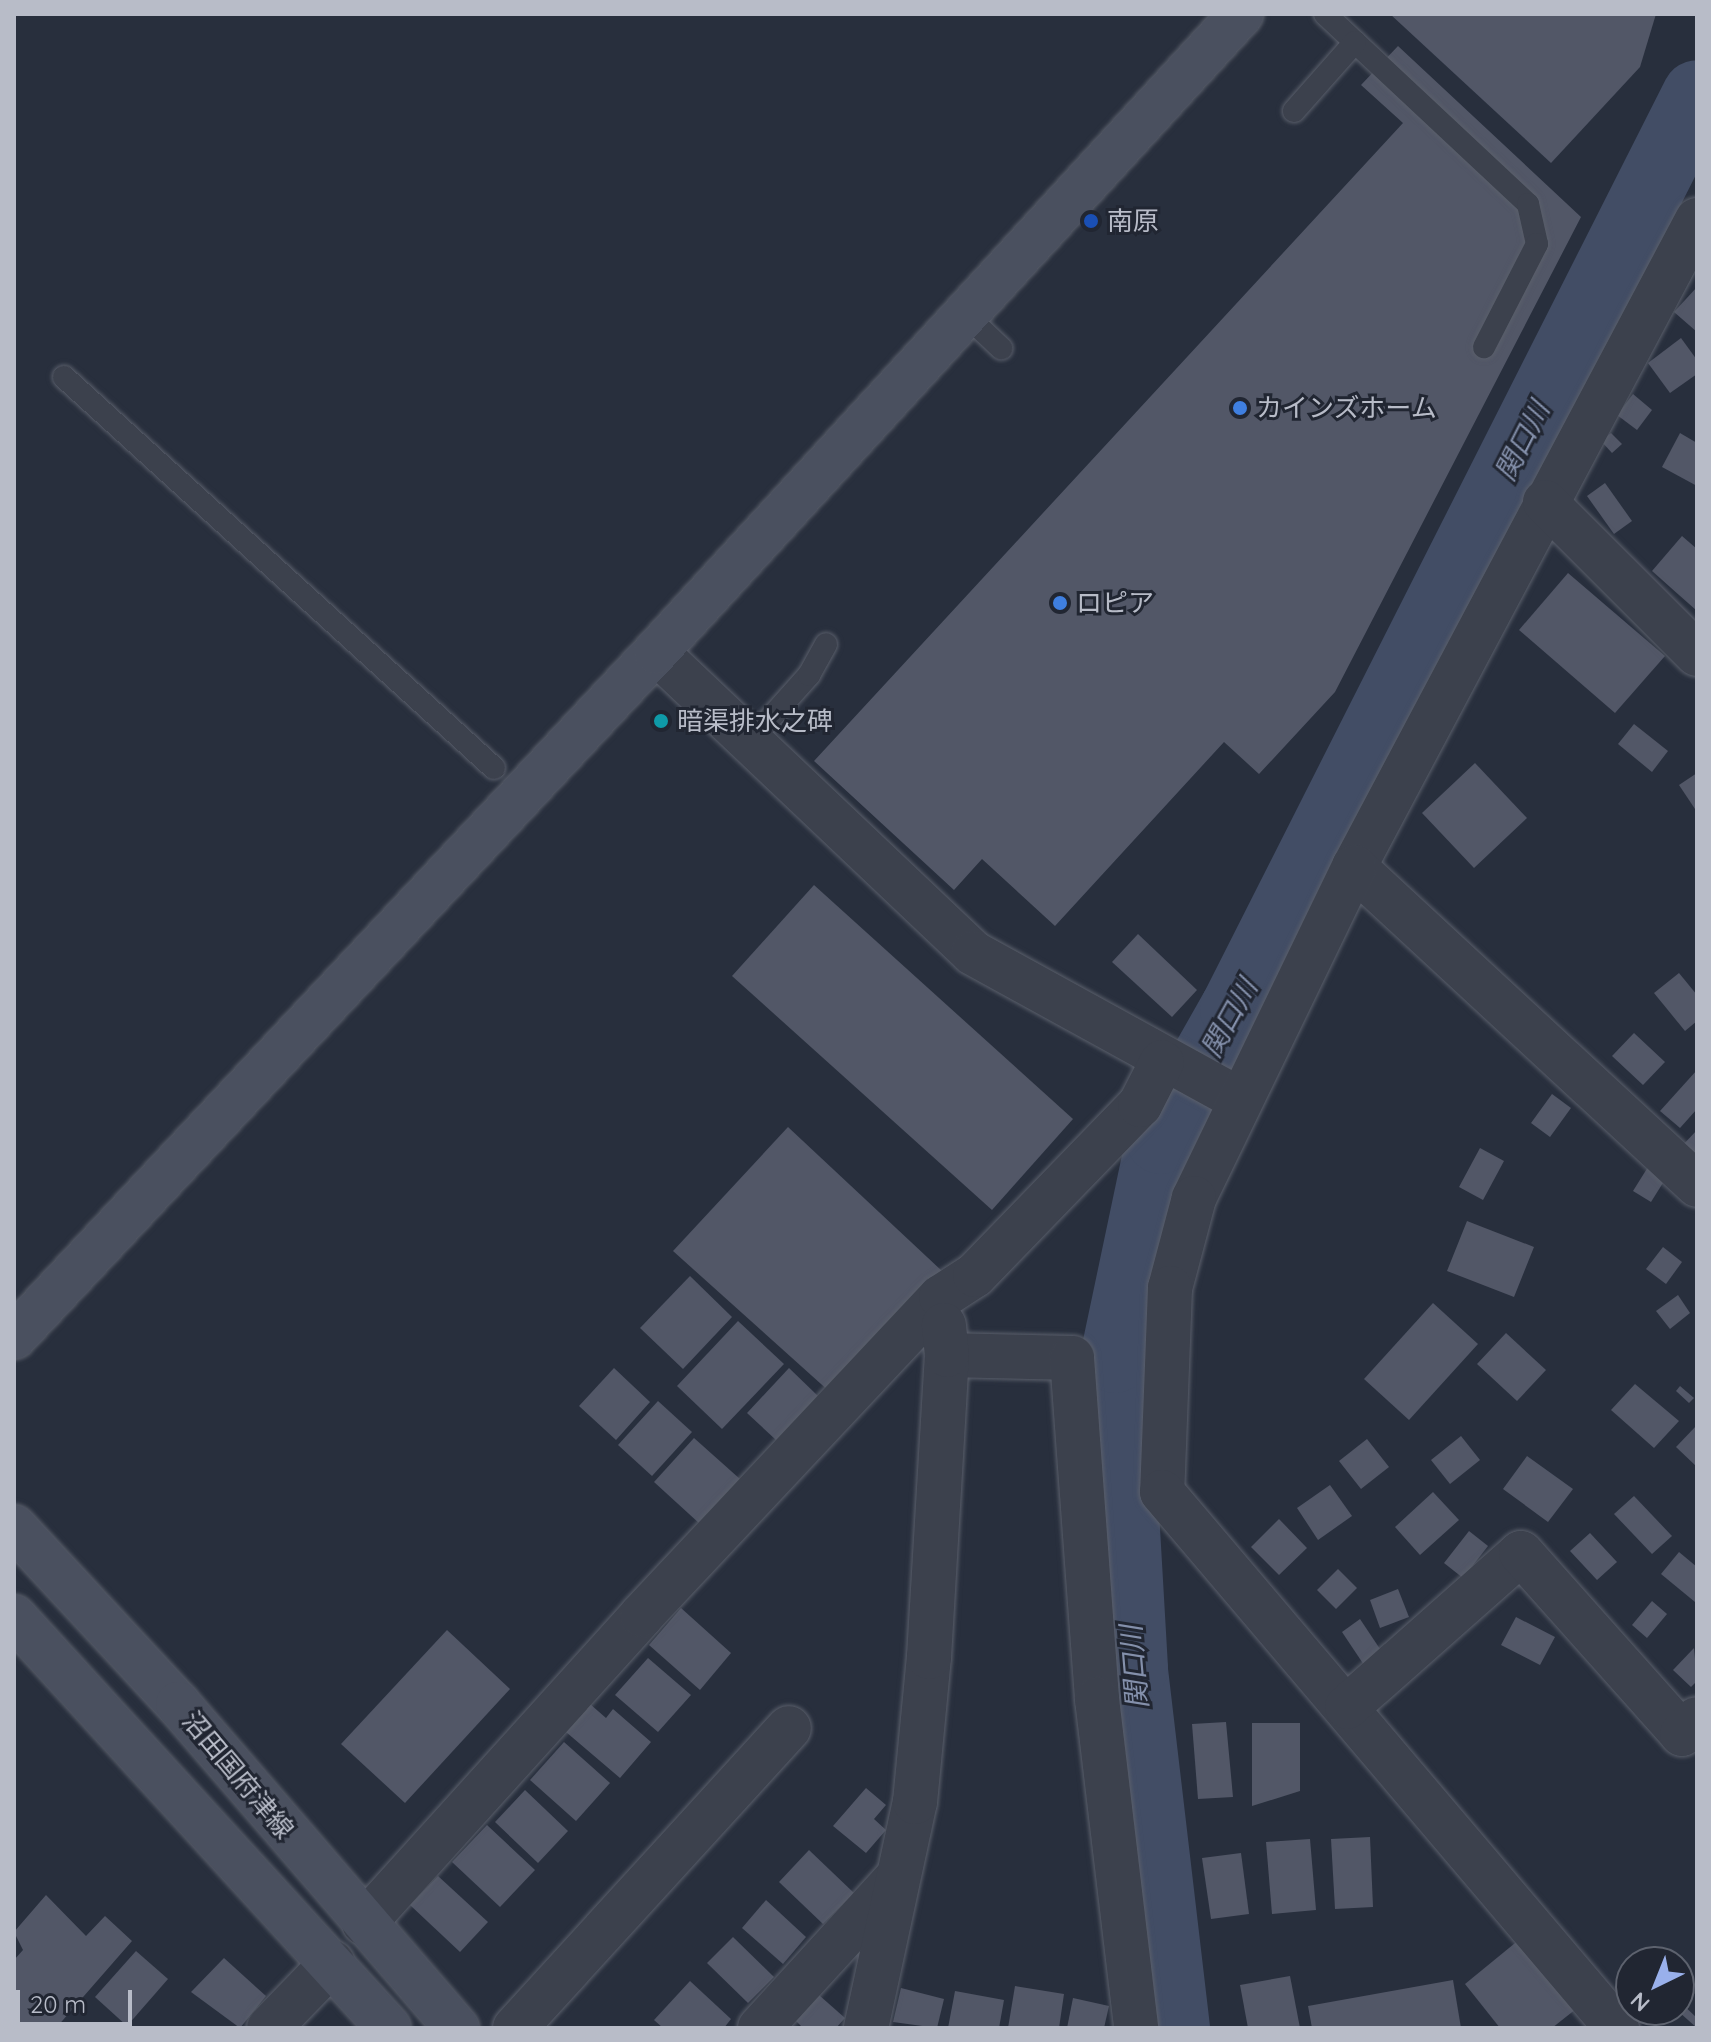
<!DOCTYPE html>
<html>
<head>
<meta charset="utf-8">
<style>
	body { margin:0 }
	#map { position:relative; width:1711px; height:2042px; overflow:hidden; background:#282f3d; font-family:Quicksand,"Noto Sans JP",sans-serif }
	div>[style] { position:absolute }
	.river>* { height:70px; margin:-35px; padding:0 35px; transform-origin:35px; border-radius:35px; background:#424d65 }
	.building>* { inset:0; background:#525767 }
	.roads { filter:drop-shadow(0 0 2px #5a5f6b) drop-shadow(0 0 2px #5a5f6b) }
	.lane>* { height:22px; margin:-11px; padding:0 11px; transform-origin:11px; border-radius:11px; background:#3c414d }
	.street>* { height:44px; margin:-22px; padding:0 22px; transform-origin:22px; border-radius:22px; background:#3c414d }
	.secondary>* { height:44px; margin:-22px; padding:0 22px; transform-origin:22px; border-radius:22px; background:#4a505f }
	.dots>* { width:22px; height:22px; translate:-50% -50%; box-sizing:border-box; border:4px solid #212632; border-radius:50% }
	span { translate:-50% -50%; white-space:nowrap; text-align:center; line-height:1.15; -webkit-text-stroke:6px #212632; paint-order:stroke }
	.poi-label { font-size:26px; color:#b8bcc8 }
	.left { translate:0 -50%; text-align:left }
	.street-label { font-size:26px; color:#b8bcc8 }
	.water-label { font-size:28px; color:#8490ab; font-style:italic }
	.frame { position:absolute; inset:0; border:16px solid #b8bcc8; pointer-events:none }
	.north { position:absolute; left:1615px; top:1946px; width:80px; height:80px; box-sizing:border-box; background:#212632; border:2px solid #5d626e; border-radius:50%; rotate:223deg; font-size:22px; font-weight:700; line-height:32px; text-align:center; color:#b8bcc8 }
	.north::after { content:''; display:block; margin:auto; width:28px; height:36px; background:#99b0eb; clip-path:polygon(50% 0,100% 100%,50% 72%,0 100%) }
	.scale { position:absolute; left:16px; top:1990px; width:116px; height:36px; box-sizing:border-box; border:4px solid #b8bcc8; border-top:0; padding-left:10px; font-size:24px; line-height:28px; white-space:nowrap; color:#b8bcc8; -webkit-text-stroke:6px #212632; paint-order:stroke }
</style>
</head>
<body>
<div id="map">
	<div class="river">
		<div style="left:1175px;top:2028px;width:362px;rotate:-96.7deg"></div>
		<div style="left:1133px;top:1668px;width:311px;rotate:-93.3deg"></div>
		<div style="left:1115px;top:1358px;width:224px;rotate:-78.1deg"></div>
		<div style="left:1161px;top:1139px;width:150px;rotate:-60.4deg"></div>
		<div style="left:1235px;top:1009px;width:1024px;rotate:-63.18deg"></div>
	</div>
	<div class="building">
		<div style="clip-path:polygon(1390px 14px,1656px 14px,1640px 67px,1551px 163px)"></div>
		<div style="clip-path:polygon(1398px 46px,1581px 217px,1335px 692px,1259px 774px,1224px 742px,1055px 926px,982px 859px,954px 890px,814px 761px,1403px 123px,1361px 85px)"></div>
		<div style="clip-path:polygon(1697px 287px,1697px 332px,1674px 312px)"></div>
		<div style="clip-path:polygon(1681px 338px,1697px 360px,1697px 374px,1670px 393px,1648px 363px)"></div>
		<div style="clip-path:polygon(1633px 394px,1652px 410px,1637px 430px,1617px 415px)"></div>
		<div style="clip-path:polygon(1611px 433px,1622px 444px,1612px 453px,1601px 441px)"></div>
		<div style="clip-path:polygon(1680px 433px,1697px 443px,1697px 486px,1662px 467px)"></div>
		<div style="clip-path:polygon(1605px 483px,1632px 521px,1614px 534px,1587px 496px)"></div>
		<div style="clip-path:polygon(1682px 536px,1697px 549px,1697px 611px,1652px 571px)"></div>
		<div style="clip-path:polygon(1568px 573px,1665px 656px,1615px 713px,1519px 630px)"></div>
		<div style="clip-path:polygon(1634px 724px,1668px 751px,1652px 772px,1618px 744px)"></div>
		<div style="clip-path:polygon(1475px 763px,1527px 818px,1474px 868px,1422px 813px)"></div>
		<div style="clip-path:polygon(1697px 773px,1697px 812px,1679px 785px)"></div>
		<div style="clip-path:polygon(814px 885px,1073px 1119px,992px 1210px,732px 976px)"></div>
		<div style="clip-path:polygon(1138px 934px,1197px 990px,1172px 1017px,1112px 962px)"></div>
		<div style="clip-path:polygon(1679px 973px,1697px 995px,1697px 1021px,1685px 1031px,1654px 993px)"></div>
		<div style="clip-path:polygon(1634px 1033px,1665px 1062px,1643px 1085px,1612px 1056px)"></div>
		<div style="clip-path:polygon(1697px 1070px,1697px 1109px,1680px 1128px,1660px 1111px)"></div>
		<div style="clip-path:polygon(1552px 1094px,1571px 1108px,1550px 1137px,1531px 1123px)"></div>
		<div style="clip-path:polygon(788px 1127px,942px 1271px,831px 1393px,673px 1251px)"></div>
		<div style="clip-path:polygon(1697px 1130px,1697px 1163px,1681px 1147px)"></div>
		<div style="clip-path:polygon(1480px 1148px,1504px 1161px,1483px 1200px,1459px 1187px)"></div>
		<div style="clip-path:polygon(1648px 1167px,1666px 1178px,1651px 1202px,1633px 1191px)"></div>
		<div style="clip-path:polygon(1467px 1221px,1534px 1247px,1514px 1297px,1447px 1271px)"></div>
		<div style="clip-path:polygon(1663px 1247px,1682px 1262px,1666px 1284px,1646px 1269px)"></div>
		<div style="clip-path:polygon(690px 1276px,732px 1317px,683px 1369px,640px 1328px)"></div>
		<div style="clip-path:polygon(1678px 1295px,1690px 1313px,1670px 1329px,1656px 1311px)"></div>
		<div style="clip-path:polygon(1433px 1303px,1478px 1344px,1409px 1420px,1364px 1379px)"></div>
		<div style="clip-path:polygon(738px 1321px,784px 1364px,722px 1429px,677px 1386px)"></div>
		<div style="clip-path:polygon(1506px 1333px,1546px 1370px,1517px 1401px,1477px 1364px)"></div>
		<div style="clip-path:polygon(614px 1368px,650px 1402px,616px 1440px,579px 1406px)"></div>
		<div style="clip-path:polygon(789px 1368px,818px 1396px,776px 1440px,747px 1413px)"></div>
		<div style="clip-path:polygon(1635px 1384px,1679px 1421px,1654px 1448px,1611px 1410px)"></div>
		<div style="clip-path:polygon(1680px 1386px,1694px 1398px,1689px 1403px,1676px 1391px)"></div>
		<div style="clip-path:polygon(658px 1401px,692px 1432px,652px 1476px,618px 1445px)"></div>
		<div style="clip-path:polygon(1697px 1425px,1697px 1467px,1676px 1447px)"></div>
		<div style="clip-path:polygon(1461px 1436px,1480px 1460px,1450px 1484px,1431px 1460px)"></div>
		<div style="clip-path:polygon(694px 1438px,740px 1479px,700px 1524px,654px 1482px)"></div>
		<div style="clip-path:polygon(1367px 1439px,1389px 1467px,1361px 1489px,1339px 1461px)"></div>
		<div style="clip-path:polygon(1527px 1456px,1573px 1489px,1548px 1522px,1503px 1489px)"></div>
		<div style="clip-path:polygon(1330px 1485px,1352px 1516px,1318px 1540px,1297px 1508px)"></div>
		<div style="clip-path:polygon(1433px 1492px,1459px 1520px,1420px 1555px,1395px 1527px)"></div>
		<div style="clip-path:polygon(1634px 1496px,1672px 1536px,1652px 1554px,1614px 1514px)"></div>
		<div style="clip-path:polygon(1279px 1519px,1307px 1548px,1279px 1575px,1251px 1547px)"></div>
		<div style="clip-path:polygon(1469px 1531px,1488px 1546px,1463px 1578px,1444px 1563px)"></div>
		<div style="clip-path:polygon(1590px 1533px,1617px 1562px,1597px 1580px,1570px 1551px)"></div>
		<div style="clip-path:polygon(1679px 1552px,1697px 1567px,1695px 1602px,1661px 1574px)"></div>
		<div style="clip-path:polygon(1338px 1569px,1357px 1588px,1336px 1609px,1317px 1590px)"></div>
		<div style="clip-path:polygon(1398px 1589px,1409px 1617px,1380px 1628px,1370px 1600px)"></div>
		<div style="clip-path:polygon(1652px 1601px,1667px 1614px,1647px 1638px,1632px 1625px)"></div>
		<div style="clip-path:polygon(681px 1608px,731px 1653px,700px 1690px,649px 1645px)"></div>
		<div style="clip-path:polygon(1516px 1617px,1555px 1637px,1540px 1665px,1501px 1645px)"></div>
		<div style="clip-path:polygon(1360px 1619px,1382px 1652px,1364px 1665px,1342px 1632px)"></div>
		<div style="clip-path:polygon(447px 1630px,510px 1689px,405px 1803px,341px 1744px)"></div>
		<div style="clip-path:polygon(1694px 1648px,1697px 1681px,1691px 1687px,1673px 1670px)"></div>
		<div style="clip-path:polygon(648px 1658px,691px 1695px,658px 1732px,615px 1695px)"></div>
		<div style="clip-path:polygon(590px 1704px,606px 1718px,613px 1709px,651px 1742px,620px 1778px,566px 1732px)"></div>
		<div style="clip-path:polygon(1226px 1722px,1233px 1797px,1198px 1799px,1192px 1724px)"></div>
		<div style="clip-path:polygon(1252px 1723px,1300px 1723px,1300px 1791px,1252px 1806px)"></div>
		<div style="clip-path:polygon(564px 1742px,610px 1783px,576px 1821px,530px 1780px)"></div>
		<div style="clip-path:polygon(866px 1788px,886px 1805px,874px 1819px,886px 1830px,866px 1853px,833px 1826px)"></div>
		<div style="clip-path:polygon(525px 1790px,568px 1831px,538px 1863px,495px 1822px)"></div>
		<div style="clip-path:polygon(487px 1825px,535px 1870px,500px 1907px,452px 1862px)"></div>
		<div style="clip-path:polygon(1370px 1837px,1373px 1907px,1335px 1909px,1331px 1839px)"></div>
		<div style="clip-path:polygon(1310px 1839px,1316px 1910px,1272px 1914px,1266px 1842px)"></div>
		<div style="clip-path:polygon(809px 1850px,854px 1893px,823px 1924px,779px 1882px)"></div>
		<div style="clip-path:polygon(1241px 1853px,1249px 1914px,1211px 1919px,1202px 1858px)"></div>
		<div style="clip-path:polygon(438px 1876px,488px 1922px,460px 1952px,410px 1905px)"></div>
		<div style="clip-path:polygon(46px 1895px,86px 1936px,105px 1916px,132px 1941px,56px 2028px,14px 2028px,14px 1960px,23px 1950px,14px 1932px)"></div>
		<div style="clip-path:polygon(766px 1900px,806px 1937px,783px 1964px,742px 1928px)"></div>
		<div style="clip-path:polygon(733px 1937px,774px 1977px,748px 2003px,707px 1963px)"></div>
		<div style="clip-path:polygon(1520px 1939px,1576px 2009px,1552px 2028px,1500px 2028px,1465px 1984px)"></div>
		<div style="clip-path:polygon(136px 1951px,168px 1979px,127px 2026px,95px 1997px)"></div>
		<div style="clip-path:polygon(224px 1958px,266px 1996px,240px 2028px,191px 1992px)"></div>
		<div style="clip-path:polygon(1290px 1976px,1300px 2028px,1248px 2028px,1240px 1985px)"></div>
		<div style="clip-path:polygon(1453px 1980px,1461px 2028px,1312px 2028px,1308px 2006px)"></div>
		<div style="clip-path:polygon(690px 1981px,731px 2019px,724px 2028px,663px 2028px,654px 2020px)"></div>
		<div style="clip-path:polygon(1015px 1986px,1064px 1994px,1059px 2028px,1008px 2028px)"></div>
		<div style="clip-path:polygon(811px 1988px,845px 2018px,836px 2028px,803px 2028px,788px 2013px)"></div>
		<div style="clip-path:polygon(901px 1988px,944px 1999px,937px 2028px,893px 2022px)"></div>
		<div style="clip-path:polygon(955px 1991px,1004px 2000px,999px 2028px,948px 2028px)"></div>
		<div style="clip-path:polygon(1073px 1998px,1109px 2006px,1104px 2028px,1067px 2028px)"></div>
		<div style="clip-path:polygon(1679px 2001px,1697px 2018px,1697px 2028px,1679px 2012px)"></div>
	</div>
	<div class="roads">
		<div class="lane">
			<div style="left:1325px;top:14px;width:278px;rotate:43.1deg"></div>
			<div style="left:1528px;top:204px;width:41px;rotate:77.3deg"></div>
			<div style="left:1537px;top:244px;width:116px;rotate:117.2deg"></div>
			<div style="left:1294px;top:111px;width:92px;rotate:-48.5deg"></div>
			<div style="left:965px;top:314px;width:50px;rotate:43.4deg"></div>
			<div style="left:64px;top:377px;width:581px;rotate:42.28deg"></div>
			<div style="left:750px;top:741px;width:89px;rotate:-48.2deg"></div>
			<div style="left:809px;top:675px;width:35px;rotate:-61deg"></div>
		</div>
		<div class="street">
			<div style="left:1697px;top:220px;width:732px;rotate:117.93deg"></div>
			<div style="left:1354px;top:867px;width:468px;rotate:42.8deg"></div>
			<div style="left:1545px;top:502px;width:215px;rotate:45deg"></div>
			<div style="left:656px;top:652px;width:437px;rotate:43.5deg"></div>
			<div style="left:973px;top:953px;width:303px;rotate:28.8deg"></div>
			<div style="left:1354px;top:867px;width:368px;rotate:115.8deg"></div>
			<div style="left:1194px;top:1198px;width:93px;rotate:104.9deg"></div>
			<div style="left:1170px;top:1288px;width:204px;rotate:92.2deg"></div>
			<div style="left:1162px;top:1492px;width:703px;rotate:49.67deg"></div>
			<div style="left:947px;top:1355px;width:125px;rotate:1.4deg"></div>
			<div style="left:1072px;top:1358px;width:342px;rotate:85.8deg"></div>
			<div style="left:1097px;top:1699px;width:331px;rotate:83.2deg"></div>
			<div style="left:1347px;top:1707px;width:232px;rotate:-41.5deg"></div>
			<div style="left:1521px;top:1553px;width:242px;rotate:48.3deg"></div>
			<div style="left:1682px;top:1734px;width:21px;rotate:-45deg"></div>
			<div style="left:364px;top:1923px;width:415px;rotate:-47.9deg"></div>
			<div style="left:642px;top:1615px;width:436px;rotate:-46.8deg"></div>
			<div style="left:941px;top:1297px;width:40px;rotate:-32.9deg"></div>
			<div style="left:975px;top:1275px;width:237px;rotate:-45.9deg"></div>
			<div style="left:1140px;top:1105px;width:48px;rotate:-62.9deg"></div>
			<div style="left:269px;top:2028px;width:91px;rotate:-45.9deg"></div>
			<div style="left:515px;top:2028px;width:406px;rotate:-47.6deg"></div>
			<div style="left:760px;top:2028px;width:202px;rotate:-47.6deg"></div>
			<div style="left:866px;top:2028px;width:231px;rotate:-77.8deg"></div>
			<div style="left:915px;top:1802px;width:146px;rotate:-84.5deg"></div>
			<div style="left:929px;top:1657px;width:303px;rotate:-86.6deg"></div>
			<div style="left:947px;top:1355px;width:30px;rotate:-96deg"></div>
		</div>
		<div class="secondary">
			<div style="left:14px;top:1337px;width:939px;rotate:-46.86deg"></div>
			<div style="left:656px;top:652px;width:866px;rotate:-47.48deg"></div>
			<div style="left:14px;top:1527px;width:241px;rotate:47.2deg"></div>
			<div style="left:178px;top:1704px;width:428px;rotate:49.3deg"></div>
			<div style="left:14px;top:1617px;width:556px;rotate:47.62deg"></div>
		</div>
	</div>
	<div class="dots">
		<div style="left:1091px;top:221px;background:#1a4fb4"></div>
		<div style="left:1240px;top:408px;background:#3f7fe0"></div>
		<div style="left:1060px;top:603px;background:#3f7fe0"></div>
		<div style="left:661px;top:721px;background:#0f9aa8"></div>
	</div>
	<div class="poi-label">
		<span class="left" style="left:1107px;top:221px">南原</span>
		<span class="left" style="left:1256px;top:408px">カインズホーム</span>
		<span class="left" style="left:1076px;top:603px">ロピア</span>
		<span class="left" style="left:677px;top:721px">暗渠排水之碑</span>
	</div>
	<div class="street-label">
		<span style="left:238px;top:1775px;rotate:50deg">沼田国府津線</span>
	</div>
	<div class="water-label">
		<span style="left:1522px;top:441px;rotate:-63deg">関口川</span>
		<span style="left:1229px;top:1018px;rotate:-61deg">関口川</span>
		<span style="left:1134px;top:1667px;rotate:-95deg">関口川</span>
	</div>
	<div class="frame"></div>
	<div class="north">N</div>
	<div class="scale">20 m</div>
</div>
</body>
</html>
